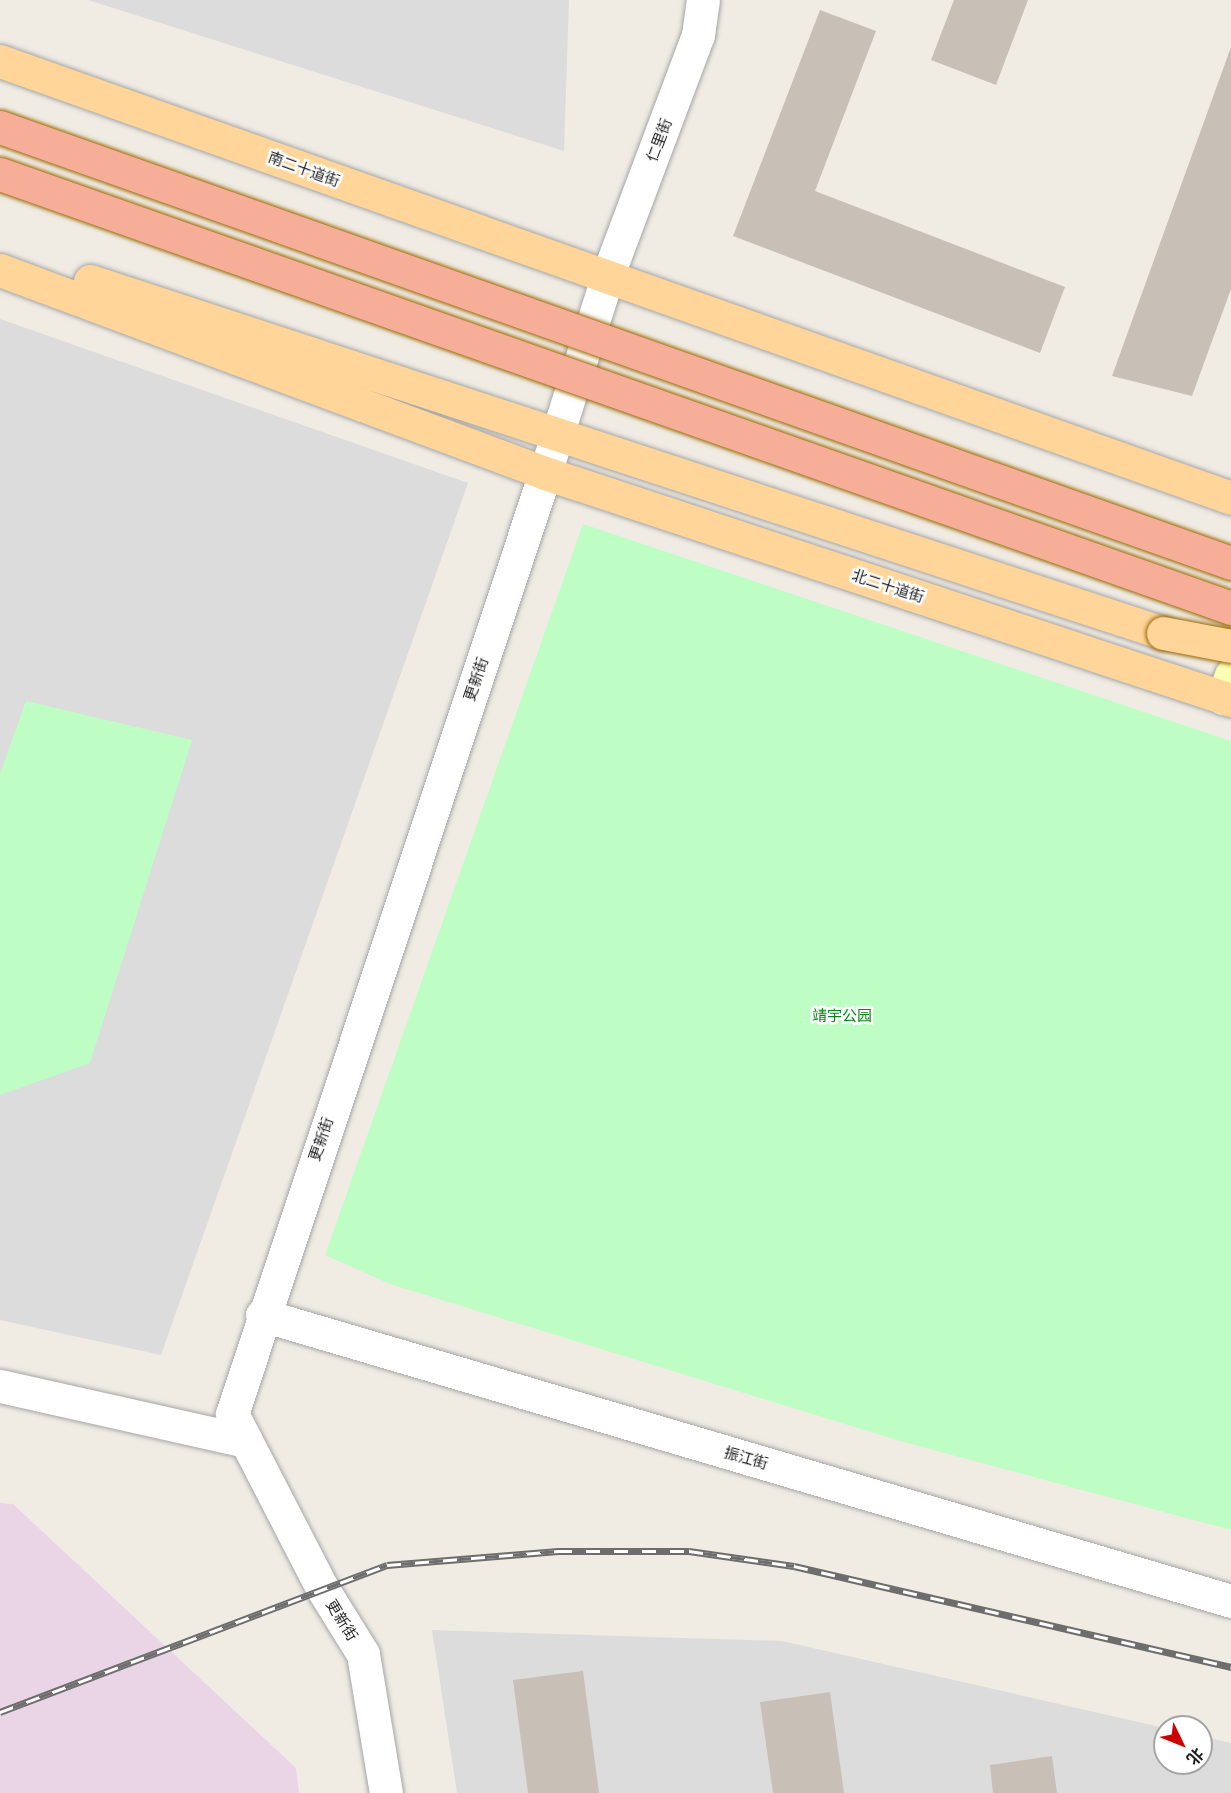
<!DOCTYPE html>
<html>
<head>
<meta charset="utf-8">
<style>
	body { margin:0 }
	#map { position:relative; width:1231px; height:1793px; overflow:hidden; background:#f0ece4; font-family:Arial,"Noto Sans SC",sans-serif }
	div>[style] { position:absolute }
	.residential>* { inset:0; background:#dddcdc }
	.industrial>* { inset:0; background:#ead5e6 }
	.park>* { inset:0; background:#befdc4 }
	.building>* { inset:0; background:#c8bfb7 }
	.roads { filter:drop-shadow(0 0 2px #a6a6a6) drop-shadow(0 0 2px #a6a6a6) }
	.minor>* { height:33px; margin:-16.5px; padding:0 16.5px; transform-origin:16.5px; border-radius:16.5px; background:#fff }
	.tertiary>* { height:33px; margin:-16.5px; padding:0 16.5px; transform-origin:16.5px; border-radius:16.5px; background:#fff }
	.secondary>* { height:33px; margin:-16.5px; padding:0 16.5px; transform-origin:16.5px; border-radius:16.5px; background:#fafeb4 }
	.primary>* { height:33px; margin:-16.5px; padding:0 16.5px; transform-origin:16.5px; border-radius:16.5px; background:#ffd59a }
	.rail>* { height:7px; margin-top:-3.5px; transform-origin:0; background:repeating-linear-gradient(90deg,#fff 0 14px,#6d6d6d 0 28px); box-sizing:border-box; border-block:2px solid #6d6d6d }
	.bridges { filter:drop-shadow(0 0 2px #996800) drop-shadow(0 0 2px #996800) }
	.primary-bridge>* { height:33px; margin:-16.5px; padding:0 16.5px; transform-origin:16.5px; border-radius:16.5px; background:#ffd59a }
	.trunk-bridge>* { height:33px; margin:-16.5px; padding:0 16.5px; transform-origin:16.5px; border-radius:16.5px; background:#f6ae99 }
	span { translate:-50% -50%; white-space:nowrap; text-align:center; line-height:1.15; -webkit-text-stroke:5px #fff; paint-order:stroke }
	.street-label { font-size:15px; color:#1f1f1f }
	.park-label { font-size:15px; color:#03860f }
	.north { position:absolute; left:1153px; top:1715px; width:60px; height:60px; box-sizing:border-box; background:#fff; border:2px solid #a5a5a5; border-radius:50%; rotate:133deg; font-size:16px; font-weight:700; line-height:24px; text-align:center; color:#1f1f1f }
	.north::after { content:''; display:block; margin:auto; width:21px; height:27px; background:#cd0200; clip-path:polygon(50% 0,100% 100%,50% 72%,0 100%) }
</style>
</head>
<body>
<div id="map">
	<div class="residential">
		<div style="clip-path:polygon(88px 0,569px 0,564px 151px)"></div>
		<div style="clip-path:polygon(0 319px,468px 483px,161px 1355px,0 1320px)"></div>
		<div style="clip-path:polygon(432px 1630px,782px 1641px,1165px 1728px,1165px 1763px,1201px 1763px,1201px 1736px,1231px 1743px,1231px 1793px,457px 1793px)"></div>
	</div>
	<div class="industrial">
		<div style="clip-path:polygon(0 1503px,13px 1504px,296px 1768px,299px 1793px,0 1793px)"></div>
	</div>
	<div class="park">
		<div style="clip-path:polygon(583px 524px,1231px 741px,1231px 1530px,900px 1441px,390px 1284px,325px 1255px)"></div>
		<div style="clip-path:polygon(26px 701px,192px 740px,90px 1063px,0 1095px,0 774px)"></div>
	</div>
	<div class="building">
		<div style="clip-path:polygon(954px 0,1028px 0,996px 85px,931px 60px)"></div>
		<div style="clip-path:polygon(820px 10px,876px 31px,815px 191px,1065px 287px,1040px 353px,733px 236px)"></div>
		<div style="clip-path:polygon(1231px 47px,1231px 289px,1192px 396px,1112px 376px)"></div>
		<div style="clip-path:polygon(583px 1671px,599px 1793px,528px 1793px,513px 1680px)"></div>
		<div style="clip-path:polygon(830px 1692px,844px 1793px,773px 1793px,760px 1702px)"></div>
		<div style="clip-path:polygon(1052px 1756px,1057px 1793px,993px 1793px,990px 1765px)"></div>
	</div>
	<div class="roads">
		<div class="minor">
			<div style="left:545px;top:473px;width:206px;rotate:-72.4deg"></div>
		</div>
		<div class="tertiary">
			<div style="left:607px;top:277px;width:259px;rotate:-69.4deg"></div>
			<div style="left:698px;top:35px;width:35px;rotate:-82deg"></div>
			<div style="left:262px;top:1315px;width:1010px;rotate:16.44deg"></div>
			<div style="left:0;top:1386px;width:252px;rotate:12.6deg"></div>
			<div style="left:386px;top:1793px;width:141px;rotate:-99.4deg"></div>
			<div style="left:363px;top:1654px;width:78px;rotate:-121.8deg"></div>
			<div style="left:322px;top:1588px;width:196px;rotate:-117.3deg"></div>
			<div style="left:232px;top:1414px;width:992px;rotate:-71.6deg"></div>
		</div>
		<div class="secondary">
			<div style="left:1223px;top:698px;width:24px;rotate:-71deg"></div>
		</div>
		<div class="primary">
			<div style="left:0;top:61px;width:1306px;rotate:19.54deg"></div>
			<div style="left:0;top:270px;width:582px;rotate:20.43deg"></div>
			<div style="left:545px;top:473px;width:723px;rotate:18.31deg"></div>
			<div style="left:90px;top:281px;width:1129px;rotate:18.16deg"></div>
		</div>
	</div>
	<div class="rail">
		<div style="left:0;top:1712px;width:414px;rotate:-20.8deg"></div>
		<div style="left:387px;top:1565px;width:172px;rotate:-4.7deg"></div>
		<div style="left:558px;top:1551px;width:131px"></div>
		<div style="left:689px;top:1551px;width:106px;rotate:8.1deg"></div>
		<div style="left:794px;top:1566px;width:449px;rotate:13deg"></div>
	</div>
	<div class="bridges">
		<div class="primary-bridge">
			<div style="left:1163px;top:633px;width:69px;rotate:10.8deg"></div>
		</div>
		<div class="trunk-bridge">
			<div style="left:0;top:127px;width:1306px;rotate:19.5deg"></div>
			<div style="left:0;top:174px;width:1305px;rotate:19.42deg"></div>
		</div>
	</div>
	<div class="street-label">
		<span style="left:659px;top:140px;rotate:-69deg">仁里街</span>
		<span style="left:304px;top:169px;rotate:20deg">南二十道街</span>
		<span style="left:888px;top:586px;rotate:18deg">北二十道街</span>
		<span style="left:476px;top:679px;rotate:-71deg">更新街</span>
		<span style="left:321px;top:1139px;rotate:-71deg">更新街</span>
		<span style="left:746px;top:1458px;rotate:16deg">振江街</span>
		<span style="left:342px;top:1620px;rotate:58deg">更新街</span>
	</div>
	<div class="park-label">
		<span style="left:842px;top:1016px">靖宇公园</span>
	</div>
	<div class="north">北</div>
</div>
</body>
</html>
